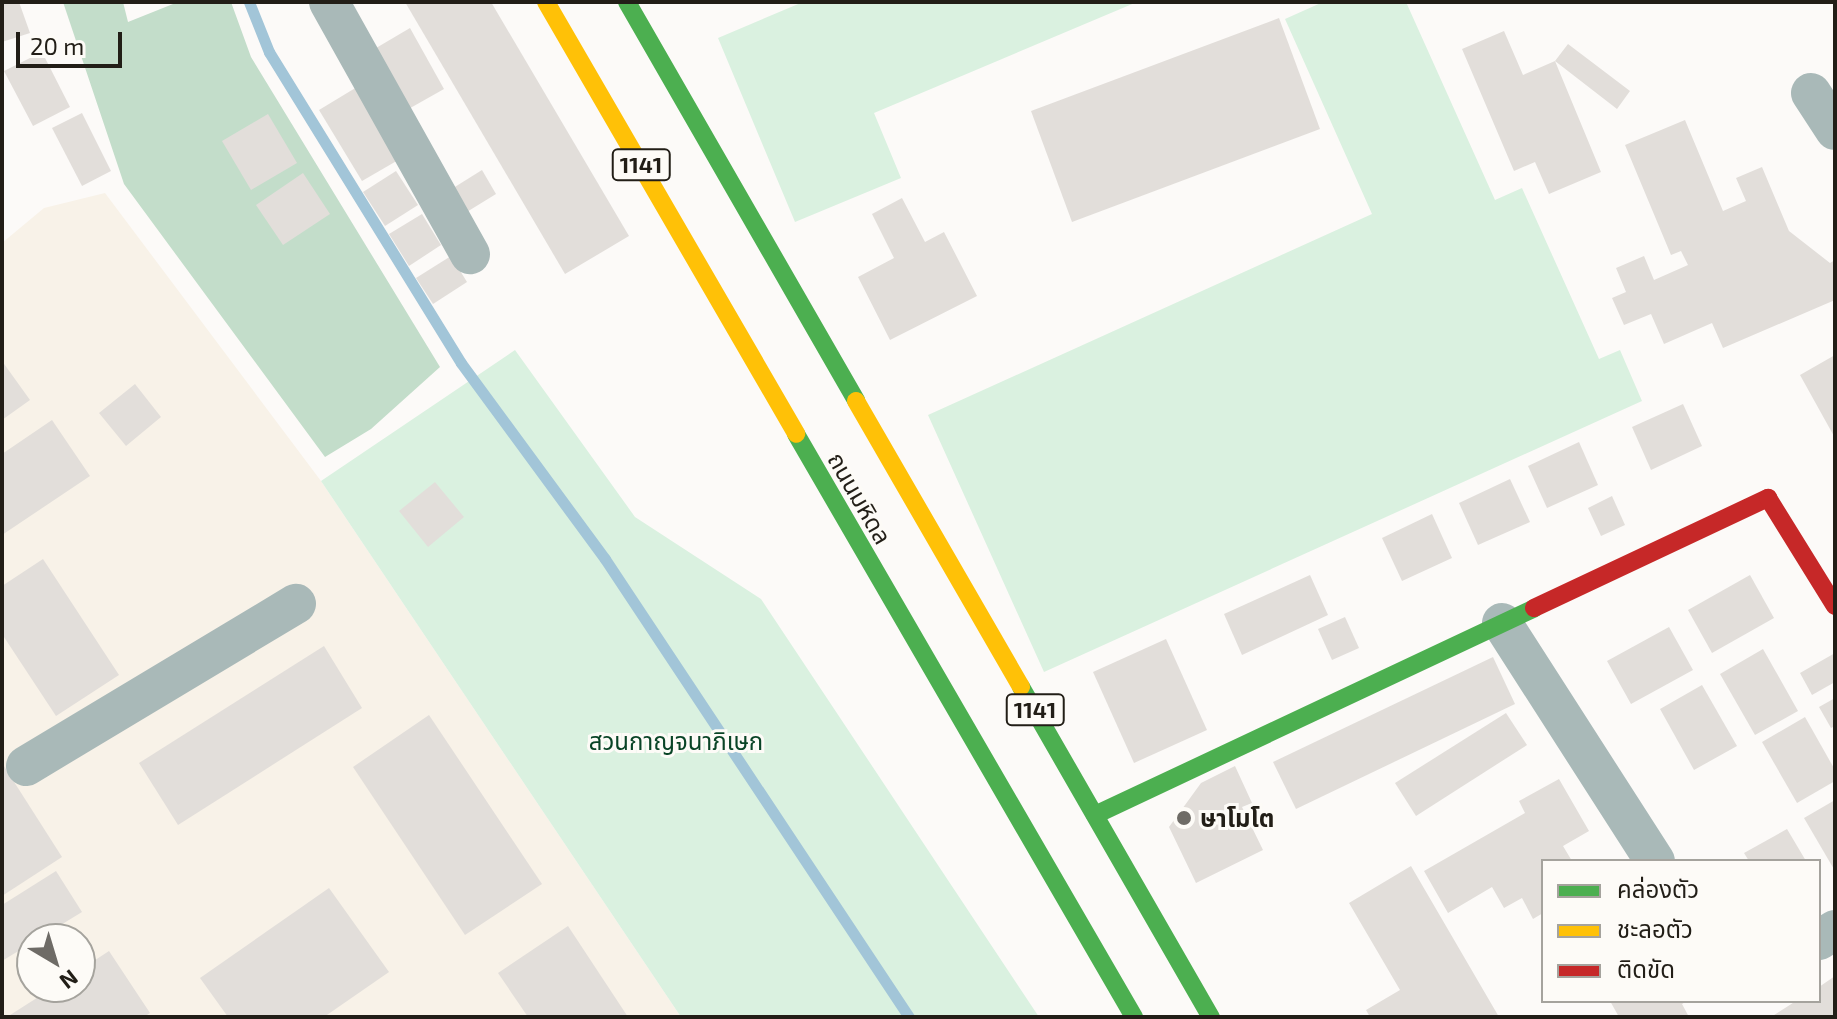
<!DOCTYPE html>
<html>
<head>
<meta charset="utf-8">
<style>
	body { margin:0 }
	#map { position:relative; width:1837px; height:1019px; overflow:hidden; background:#fcfaf8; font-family:"Exo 2","Noto Sans Thai",sans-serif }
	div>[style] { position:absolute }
	.built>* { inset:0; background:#f8f2e8 }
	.green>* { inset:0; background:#daf1e0 }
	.forest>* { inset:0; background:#c3ddca }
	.stream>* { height:11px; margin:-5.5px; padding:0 5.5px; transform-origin:5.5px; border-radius:5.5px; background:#a2c5d8 }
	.building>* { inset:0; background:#e2deda }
	.street>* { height:40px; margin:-20px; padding:0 20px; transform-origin:20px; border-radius:20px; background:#a9b9b8 }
	.fast>* { height:18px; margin:-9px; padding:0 9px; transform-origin:9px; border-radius:9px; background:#4caf50 }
	.slow>* { height:18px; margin:-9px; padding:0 9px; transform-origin:9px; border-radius:9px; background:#ffc107 }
	.jam>* { height:18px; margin:-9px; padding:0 9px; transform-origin:9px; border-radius:9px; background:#c62828 }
	.dots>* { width:22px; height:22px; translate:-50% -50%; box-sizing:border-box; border:4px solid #fdfbf7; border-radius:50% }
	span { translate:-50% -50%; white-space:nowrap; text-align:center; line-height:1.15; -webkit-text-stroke:6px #fdfbf7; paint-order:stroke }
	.shield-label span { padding:2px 6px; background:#fdfbf7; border:2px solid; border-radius:6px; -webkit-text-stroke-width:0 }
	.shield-label { font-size:22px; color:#221e17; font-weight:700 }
	.street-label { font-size:24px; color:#221e17 }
	.park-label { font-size:24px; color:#094426 }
	.poi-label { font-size:24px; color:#221e17; font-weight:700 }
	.left { translate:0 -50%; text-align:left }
	.frame { position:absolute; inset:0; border:4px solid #221e17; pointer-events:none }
	.legend { position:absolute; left:1541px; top:859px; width:280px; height:144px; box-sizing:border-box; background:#fdfbf7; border:2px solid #a5a39d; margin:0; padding:10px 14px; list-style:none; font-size:24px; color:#221e17 }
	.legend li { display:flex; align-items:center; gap:16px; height:40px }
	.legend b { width:40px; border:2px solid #a5a39d }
	.north { position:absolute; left:16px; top:923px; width:80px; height:80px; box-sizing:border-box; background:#fdfbf7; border:2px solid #a5a39d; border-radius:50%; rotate:142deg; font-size:22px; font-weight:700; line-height:32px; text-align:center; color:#221e17 }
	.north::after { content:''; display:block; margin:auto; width:28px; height:36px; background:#6e6b66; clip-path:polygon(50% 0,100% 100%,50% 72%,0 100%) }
	.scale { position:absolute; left:16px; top:32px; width:106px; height:36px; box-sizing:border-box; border:4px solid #221e17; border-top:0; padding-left:10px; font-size:24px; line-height:28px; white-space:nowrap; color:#221e17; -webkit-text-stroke:6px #fdfbf7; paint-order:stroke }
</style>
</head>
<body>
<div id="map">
	<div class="built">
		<div style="clip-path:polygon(evenodd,105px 193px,321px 481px,681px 1017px,2px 1017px,2px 243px,44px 208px,105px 193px,32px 939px,80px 939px,80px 987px,32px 987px,32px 939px)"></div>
	</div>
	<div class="green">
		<div style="clip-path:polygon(803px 2px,1137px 2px,874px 113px,901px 178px,795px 222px,718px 38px)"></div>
		<div style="clip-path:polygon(1323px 2px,1406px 2px,1495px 200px,1522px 188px,1599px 359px,1620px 350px,1642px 401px,1044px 672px,928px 415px,1372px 214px,1285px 19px)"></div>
		<div style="clip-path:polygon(515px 350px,635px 517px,761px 599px,1039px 1017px,681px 1017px,321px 481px)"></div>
	</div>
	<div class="forest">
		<div style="clip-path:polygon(63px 2px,123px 2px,128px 22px,178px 2px,231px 2px,251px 57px,440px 367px,371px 429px,325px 457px,124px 184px)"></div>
	</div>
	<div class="stream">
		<div style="left:249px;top:2px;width:54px;rotate:68.2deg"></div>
		<div style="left:269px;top:52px;width:365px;rotate:58.3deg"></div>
		<div style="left:461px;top:363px;width:243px;rotate:53.7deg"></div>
		<div style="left:605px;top:559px;width:550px;rotate:56.43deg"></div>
	</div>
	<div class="building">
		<div style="clip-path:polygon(2px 2px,19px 2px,30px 33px,2px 42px)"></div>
		<div style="clip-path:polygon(405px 2px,491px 2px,629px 236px,565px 274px)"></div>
		<div style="clip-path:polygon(1279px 18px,1320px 129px,1072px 222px,1031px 111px)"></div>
		<div style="clip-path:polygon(410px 28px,444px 89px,405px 111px,371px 51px)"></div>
		<div style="clip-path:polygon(1504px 31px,1523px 75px,1555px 61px,1568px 44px,1630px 91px,1617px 109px,1555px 61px,1601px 172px,1549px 194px,1535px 162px,1514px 171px,1462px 49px)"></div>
		<div style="clip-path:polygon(42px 52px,70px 107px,33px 126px,4px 71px)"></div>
		<div style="clip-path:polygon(357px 87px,400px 159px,362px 181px,319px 110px)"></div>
		<div style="clip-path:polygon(82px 113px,111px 171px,82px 186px,52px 128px)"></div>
		<div style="clip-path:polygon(268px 114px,297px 163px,251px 190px,222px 141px)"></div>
		<div style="clip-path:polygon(1685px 120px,1723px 211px,1746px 201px,1736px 178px,1762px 167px,1789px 231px,1830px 263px,1835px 260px,1835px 300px,1723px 348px,1712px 323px,1664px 344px,1651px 314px,1624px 325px,1612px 298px,1626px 292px,1616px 268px,1644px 256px,1654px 280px,1688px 265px,1681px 251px,1671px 255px,1625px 145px)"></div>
		<div style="clip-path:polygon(482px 170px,496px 194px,457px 218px,442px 195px)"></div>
		<div style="clip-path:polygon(396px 171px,418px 205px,385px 226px,363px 192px)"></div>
		<div style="clip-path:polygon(303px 173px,330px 214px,283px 245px,256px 205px)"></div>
		<div style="clip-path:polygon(902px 198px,925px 242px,944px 232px,977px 296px,890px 340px,858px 277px,894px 258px,872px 214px)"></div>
		<div style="clip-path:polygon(422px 214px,441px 245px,409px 266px,389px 234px)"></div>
		<div style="clip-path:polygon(451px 256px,467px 282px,433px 304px,416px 278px)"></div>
		<div style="clip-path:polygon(1835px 355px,1835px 438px,1800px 375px)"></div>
		<div style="clip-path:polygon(2px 361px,30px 400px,2px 420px)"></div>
		<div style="clip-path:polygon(135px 384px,161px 417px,126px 446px,99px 413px)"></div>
		<div style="clip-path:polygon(1683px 404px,1702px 446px,1651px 470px,1632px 427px)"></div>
		<div style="clip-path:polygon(52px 420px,90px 476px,2px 535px,2px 454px)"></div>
		<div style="clip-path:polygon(1579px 442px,1598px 485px,1547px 508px,1528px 466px)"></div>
		<div style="clip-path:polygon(1510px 479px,1530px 522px,1478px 545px,1459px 503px)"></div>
		<div style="clip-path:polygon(435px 482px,464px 517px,428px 547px,399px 511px)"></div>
		<div style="clip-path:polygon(1612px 496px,1625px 525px,1601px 536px,1588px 508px)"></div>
		<div style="clip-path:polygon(1432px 514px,1452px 558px,1402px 581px,1382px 538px)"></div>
		<div style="clip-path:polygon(43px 559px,119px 675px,56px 716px,2px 634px,2px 586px)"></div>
		<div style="clip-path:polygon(1310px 575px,1328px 615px,1242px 655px,1224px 614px)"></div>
		<div style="clip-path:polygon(1750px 575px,1774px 618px,1712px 653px,1688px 610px)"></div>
		<div style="clip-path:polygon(1345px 617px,1359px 648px,1332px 660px,1318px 629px)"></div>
		<div style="clip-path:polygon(1669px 627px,1693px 670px,1631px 704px,1607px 661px)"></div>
		<div style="clip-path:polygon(1166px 639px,1207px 730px,1134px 763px,1093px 672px)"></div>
		<div style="clip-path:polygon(324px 646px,362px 708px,178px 825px,139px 763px)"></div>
		<div style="clip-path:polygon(1763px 649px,1798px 711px,1755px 735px,1720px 674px)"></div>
		<div style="clip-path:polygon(1835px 653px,1835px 682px,1812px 695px,1800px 673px)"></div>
		<div style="clip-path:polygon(1493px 657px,1515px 704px,1296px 809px,1273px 762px)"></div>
		<div style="clip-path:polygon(1702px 685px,1737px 746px,1694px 770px,1660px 709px)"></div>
		<div style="clip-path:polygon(1835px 698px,1835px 726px,1831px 728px,1819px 707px)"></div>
		<div style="clip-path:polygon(1506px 713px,1527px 745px,1416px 816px,1395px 783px)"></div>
		<div style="clip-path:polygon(429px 715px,542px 884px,465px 935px,353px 767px)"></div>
		<div style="clip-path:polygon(1805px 717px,1835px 770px,1835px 781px,1797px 803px,1762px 742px)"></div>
		<div style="clip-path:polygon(2px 763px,62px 857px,2px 896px)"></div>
		<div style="clip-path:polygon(1235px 766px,1252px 803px,1242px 807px,1263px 850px,1196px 883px,1169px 827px,1201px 783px)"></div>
		<div style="clip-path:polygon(1559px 779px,1589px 831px,1563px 846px,1572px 861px,1543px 861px,1543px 913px,1533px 919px,1522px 898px,1504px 908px,1492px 887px,1448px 913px,1424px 871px,1525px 813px,1519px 801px)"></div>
		<div style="clip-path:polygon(1835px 800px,1835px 871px,1804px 818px)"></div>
		<div style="clip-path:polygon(1787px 829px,1806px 861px,1749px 861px,1744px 853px)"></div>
		<div style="clip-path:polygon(1411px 866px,1499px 1017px,1370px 1017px,1366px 1010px,1400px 990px,1349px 903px)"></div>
		<div style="clip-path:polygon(56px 871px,82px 912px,2px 961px,2px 905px)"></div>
		<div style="clip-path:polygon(329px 888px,389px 972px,324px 1017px,228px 1017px,200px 978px)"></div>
		<div style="clip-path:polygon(568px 926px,628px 1017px,528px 1017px,498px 973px)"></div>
		<div style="clip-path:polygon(109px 951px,150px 1013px,144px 1017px,7px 1017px,54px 987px,80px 987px,80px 970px)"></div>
		<div style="clip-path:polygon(1835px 976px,1835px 1017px,1771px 1017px,1796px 1001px,1819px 1001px,1819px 987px)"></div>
		<div style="clip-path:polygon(1610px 1001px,1687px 1001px,1682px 1004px,1689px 1017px,1619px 1017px)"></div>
	</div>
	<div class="street">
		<div style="left:329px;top:2px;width:289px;rotate:60.8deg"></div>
		<div style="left:1811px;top:93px;width:44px;rotate:57deg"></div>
		<div style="left:1502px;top:623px;width:283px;rotate:57.3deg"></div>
		<div style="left:26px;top:766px;width:315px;rotate:-31deg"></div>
		<div style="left:1819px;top:940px;width:19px;rotate:-32deg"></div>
	</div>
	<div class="fast">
		<div style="left:627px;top:2px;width:460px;rotate:60.1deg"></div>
		<div style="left:796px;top:434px;width:674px;rotate:59.9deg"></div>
		<div style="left:1021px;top:687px;width:381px;rotate:60.1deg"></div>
		<div style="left:1095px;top:815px;width:485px;rotate:-25.2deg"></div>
	</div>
	<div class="slow">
		<div style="left:546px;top:2px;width:499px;rotate:59.9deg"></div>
		<div style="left:856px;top:401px;width:330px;rotate:60deg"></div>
	</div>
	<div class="jam">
		<div style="left:1534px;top:608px;width:259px;rotate:-25.2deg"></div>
		<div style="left:1768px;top:498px;width:127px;rotate:58.2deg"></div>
	</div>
	<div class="dots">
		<div style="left:1184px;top:818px;background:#6e6b66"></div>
	</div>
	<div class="shield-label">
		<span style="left:641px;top:165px">1141</span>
		<span style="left:1035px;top:710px">1141</span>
	</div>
	<div class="street-label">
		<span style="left:860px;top:498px;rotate:60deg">ถนนมหิดล</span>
	</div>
	<div class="park-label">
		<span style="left:676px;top:741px">สวนกาญจนาภิเษก</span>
	</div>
	<div class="poi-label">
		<span class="left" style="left:1200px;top:818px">ษาโมโต</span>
	</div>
	<div class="frame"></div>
	<ul class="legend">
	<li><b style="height:10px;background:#4caf50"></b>คล่องตัว</li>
	<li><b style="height:10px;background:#ffc107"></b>ชะลอตัว</li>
	<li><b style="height:10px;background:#c62828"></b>ติดขัด</li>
	</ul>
	<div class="north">N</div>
	<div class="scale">20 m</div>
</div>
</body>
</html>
